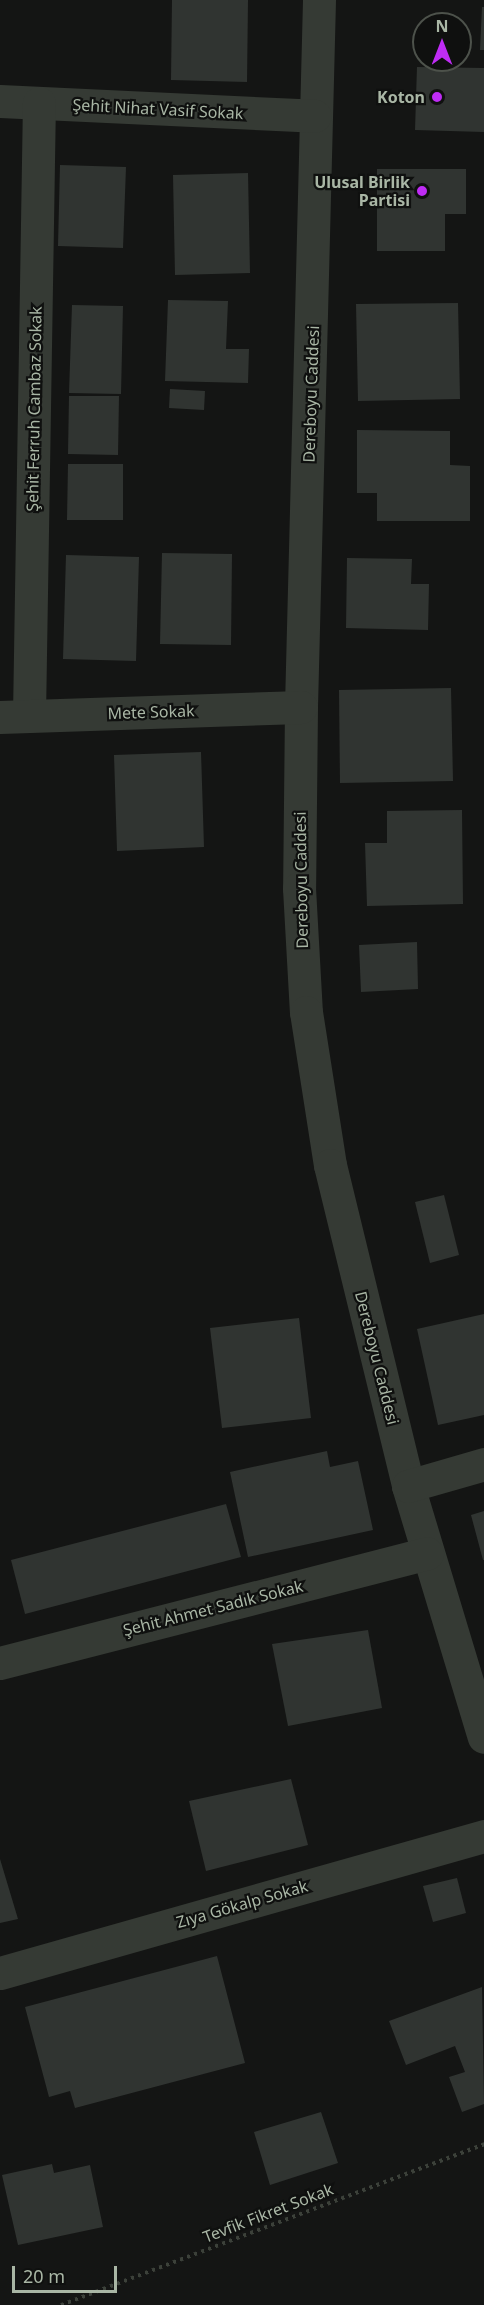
<!DOCTYPE html>
<html>
<head>
<meta charset="utf-8">
<style>
	body { margin:0 }
	#map { position:relative; width:484px; height:2305px; overflow:hidden; background:#141514; font-family:"Noto Sans",sans-serif }
	div>[style] { position:absolute }
	.building>* { inset:0; background:#303431 }
	.path>* { height:4px; margin-top:-2px; transform-origin:0; background:repeating-linear-gradient(90deg,#3c413a 0 3px,transparent 0 7.5px) }
	.minor>* { height:33px; margin:-16.5px; padding:0 16.5px; transform-origin:16.5px; border-radius:16.5px; background:#353a34 }
	.dots>* { width:16px; height:16px; translate:-50% -50%; box-sizing:border-box; border:3px solid #0f100f; border-radius:50% }
	span { translate:-50% -50%; white-space:nowrap; text-align:center; line-height:1.15; -webkit-text-stroke:4.5px #0f100f; paint-order:stroke }
	.poi-label { font-size:16px; color:#a9b6a5; font-weight:700 }
	.right { translate:-100% -50%; text-align:right }
	.street-label { font-size:16px; color:#a9b6a5 }
	.north { position:absolute; left:412px; top:12px; width:60px; height:60px; box-sizing:border-box; background:#0f100f; border:2px solid #4d524b; border-radius:50%; rotate:0deg; font-size:16px; font-weight:700; line-height:24px; text-align:center; color:#a9b6a5 }
	.north::after { content:''; display:block; margin:auto; width:21px; height:27px; background:#bf2cf5; clip-path:polygon(50% 0,100% 100%,50% 72%,0 100%) }
	.scale { position:absolute; left:12px; top:2266px; width:105px; height:27px; box-sizing:border-box; border:3px solid #a9b6a5; border-top:0; padding-left:8px; font-size:18px; line-height:21px; white-space:nowrap; color:#a9b6a5; -webkit-text-stroke:4px #0f100f; paint-order:stroke }
</style>
</head>
<body>
<div id="map">
	<div class="building">
		<div style="clip-path:polygon(172px 0,248px 0,247px 82px,171px 80px)"></div>
		<div style="clip-path:polygon(482px 7px,484px 7px,484px 50px,480px 50px)"></div>
		<div style="clip-path:polygon(417px 67px,484px 68px,484px 132px,415px 130px)"></div>
		<div style="clip-path:polygon(60px 165px,126px 167px,123px 248px,58px 246px)"></div>
		<div style="clip-path:polygon(377px 169px,466px 169px,466px 214px,445px 214px,445px 251px,377px 251px)"></div>
		<div style="clip-path:polygon(248px 173px,250px 273px,175px 275px,173px 175px)"></div>
		<div style="clip-path:polygon(168px 300px,228px 301px,226px 349px,249px 349px,248px 383px,165px 381px)"></div>
		<div style="clip-path:polygon(458px 303px,460px 399px,358px 401px,356px 304px)"></div>
		<div style="clip-path:polygon(72px 305px,123px 306px,121px 394px,69px 393px)"></div>
		<div style="clip-path:polygon(170px 389px,205px 391px,204px 410px,169px 408px)"></div>
		<div style="clip-path:polygon(69px 396px,119px 396px,118px 455px,68px 454px)"></div>
		<div style="clip-path:polygon(357px 430px,450px 431px,450px 465px,470px 466px,470px 521px,377px 521px,377px 493px,357px 493px)"></div>
		<div style="clip-path:polygon(68px 464px,123px 464px,123px 520px,67px 520px)"></div>
		<div style="clip-path:polygon(162px 553px,232px 554px,231px 645px,160px 644px)"></div>
		<div style="clip-path:polygon(66px 555px,139px 557px,136px 661px,63px 659px)"></div>
		<div style="clip-path:polygon(347px 558px,412px 559px,411px 584px,429px 584px,428px 630px,346px 628px)"></div>
		<div style="clip-path:polygon(451px 688px,453px 781px,340px 783px,339px 690px)"></div>
		<div style="clip-path:polygon(201px 752px,204px 847px,117px 851px,114px 755px)"></div>
		<div style="clip-path:polygon(462px 810px,463px 904px,367px 906px,365px 843px,387px 843px,387px 811px)"></div>
		<div style="clip-path:polygon(417px 942px,418px 989px,361px 992px,359px 945px)"></div>
		<div style="clip-path:polygon(444px 1195px,459px 1255px,430px 1263px,415px 1202px)"></div>
		<div style="clip-path:polygon(484px 1314px,484px 1415px,438px 1425px,417px 1329px)"></div>
		<div style="clip-path:polygon(299px 1318px,311px 1418px,222px 1428px,210px 1328px)"></div>
		<div style="clip-path:polygon(327px 1451px,330px 1467px,358px 1461px,373px 1530px,248px 1557px,230px 1472px)"></div>
		<div style="clip-path:polygon(226px 1504px,241px 1557px,25px 1614px,11px 1560px)"></div>
		<div style="clip-path:polygon(484px 1511px,484px 1560px,483px 1560px,471px 1515px)"></div>
		<div style="clip-path:polygon(368px 1630px,382px 1708px,288px 1726px,272px 1644px)"></div>
		<div style="clip-path:polygon(291px 1779px,308px 1845px,206px 1871px,189px 1801px)"></div>
		<div style="clip-path:polygon(0 1859px,18px 1919px,0 1923px)"></div>
		<div style="clip-path:polygon(457px 1878px,466px 1913px,433px 1922px,423px 1886px)"></div>
		<div style="clip-path:polygon(217px 1956px,245px 2063px,75px 2108px,70px 2091px,49px 2097px,25px 2007px)"></div>
		<div style="clip-path:polygon(482px 1987px,484px 2104px,462px 2112px,449px 2077px,465px 2072px,455px 2046px,406px 2065px,389px 2021px)"></div>
		<div style="clip-path:polygon(321px 2112px,338px 2163px,270px 2185px,254px 2132px)"></div>
		<div style="clip-path:polygon(52px 2164px,54px 2173px,90px 2165px,103px 2227px,18px 2245px,2px 2175px)"></div>
	</div>
	<div class="path">
		<div style="left:61px;top:2305px;width:453px;rotate:-20.8deg"></div>
	</div>
	<div class="minor">
		<div style="left:319px;top:0;width:707px;rotate:91.46deg"></div>
		<div style="left:301px;top:707px;width:181px;rotate:90.6deg"></div>
		<div style="left:299px;top:888px;width:124px;rotate:86.8deg"></div>
		<div style="left:306px;top:1012px;width:155px;rotate:81.1deg"></div>
		<div style="left:330px;top:1165px;width:330px;rotate:76.3deg"></div>
		<div style="left:408px;top:1486px;width:262px;rotate:73.2deg"></div>
		<div style="left:0;top:101px;width:315px;rotate:2.7deg"></div>
		<div style="left:29px;top:716px;width:613px;rotate:-89.07deg"></div>
		<div style="left:0;top:717px;width:301px;rotate:-1.9deg"></div>
		<div style="left:408px;top:1486px;width:79px;rotate:-16.1deg"></div>
		<div style="left:0;top:1663px;width:441px;rotate:-14.4deg"></div>
		<div style="left:0;top:1973px;width:503px;rotate:-15.8deg"></div>
	</div>
	<div class="dots">
		<div style="left:437px;top:97px;background:#bf2cf5"></div>
		<div style="left:422px;top:191px;background:#bf2cf5"></div>
	</div>
	<div class="poi-label">
		<span class="right" style="left:425px;top:97px">Koton</span>
		<span class="right" style="left:410px;top:191px">Ulusal Birlik<br>Partisi</span>
	</div>
	<div class="street-label">
		<span style="left:158px;top:109px;rotate:3deg">Şehit Nihat Vasif Sokak</span>
		<span style="left:311px;top:394px;rotate:-88deg">Dereboyu Caddesi</span>
		<span style="left:34px;top:409px;rotate:-89deg">Şehit Ferruh Cambaz Sokak</span>
		<span style="left:151px;top:712px;rotate:-2deg">Mete Sokak</span>
		<span style="left:301px;top:880px;rotate:-91deg">Dereboyu Caddesi</span>
		<span style="left:377px;top:1358px;rotate:76deg">Dereboyu Caddesi</span>
		<span style="left:213px;top:1608px;rotate:-14deg">Şehit Ahmet Sadık Sokak</span>
		<span style="left:242px;top:1904px;rotate:-16deg">Zıya Gökalp Sokak</span>
		<span style="left:268px;top:2213px;rotate:-21deg">Tevfik Fikret Sokak</span>
	</div>
	<div class="north">N</div>
	<div class="scale">20 m</div>
</div>
</body>
</html>
